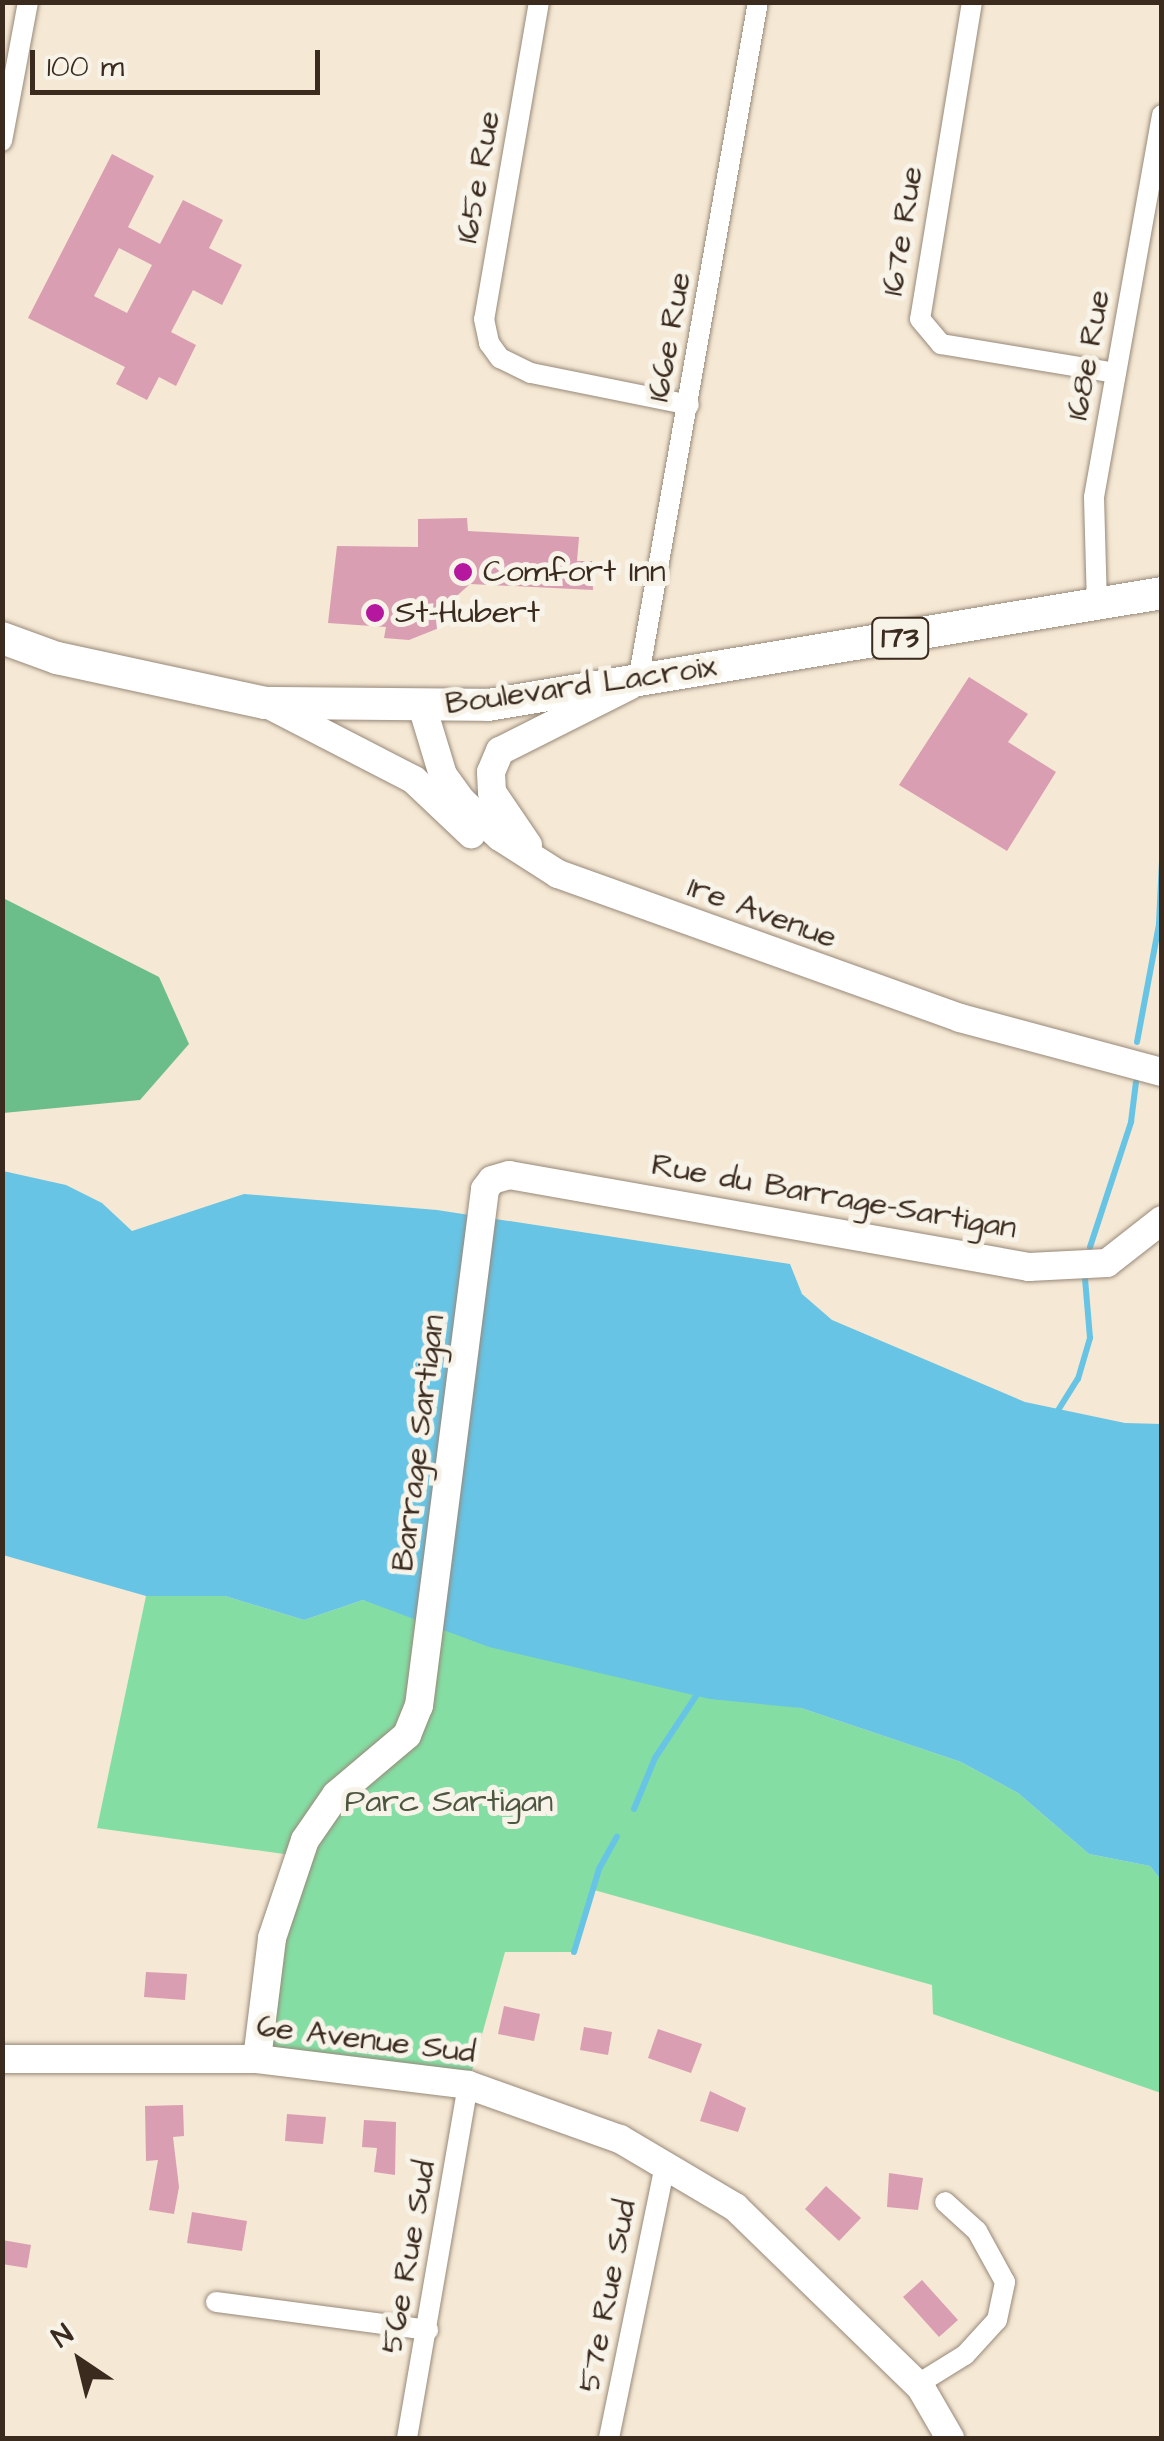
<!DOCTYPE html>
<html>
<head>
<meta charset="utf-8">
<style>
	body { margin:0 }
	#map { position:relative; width:1164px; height:2441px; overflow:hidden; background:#f5e8d4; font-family:"Architects Daughter",sans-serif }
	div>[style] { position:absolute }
	.green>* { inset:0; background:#84dea4 }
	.forest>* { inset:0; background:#6bbd8a }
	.water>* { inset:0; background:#67c4e5 }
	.stream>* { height:6px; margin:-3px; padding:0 3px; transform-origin:3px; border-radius:3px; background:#67c4e5 }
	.building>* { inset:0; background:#da9eb2 }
	.roads { filter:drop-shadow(0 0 2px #988979) drop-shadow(0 0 2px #988979) }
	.street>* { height:20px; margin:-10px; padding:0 10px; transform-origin:10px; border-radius:10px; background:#fff }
	.secondary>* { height:28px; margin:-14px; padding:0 14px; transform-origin:14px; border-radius:14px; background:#fff }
	.primary>* { height:32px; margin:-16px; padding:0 16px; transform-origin:16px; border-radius:16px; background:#fff }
	.dots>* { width:28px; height:28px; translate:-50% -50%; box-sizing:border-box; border:5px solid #f7f3e8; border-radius:50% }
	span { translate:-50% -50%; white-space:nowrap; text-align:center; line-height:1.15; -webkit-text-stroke:10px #f7f3e8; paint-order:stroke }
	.shield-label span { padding:2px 8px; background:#f7f3e8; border:2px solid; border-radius:8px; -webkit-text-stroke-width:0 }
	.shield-label { font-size:30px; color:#3b2a1e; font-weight:700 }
	.street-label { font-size:32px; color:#3b2a1e }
	.poi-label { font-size:32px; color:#3b2a1e }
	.left { translate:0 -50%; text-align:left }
	.park-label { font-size:32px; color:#4d5740 }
	.frame { position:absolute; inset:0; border:5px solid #3b2a1e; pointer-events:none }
	.north { position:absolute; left:30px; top:2311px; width:100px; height:100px; -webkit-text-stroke:8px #f7f3e8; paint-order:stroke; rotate:325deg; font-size:28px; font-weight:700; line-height:40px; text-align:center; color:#3b2a1e }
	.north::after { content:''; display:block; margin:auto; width:35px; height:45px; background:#3b2a1e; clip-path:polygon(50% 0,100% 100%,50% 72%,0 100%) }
	.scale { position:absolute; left:30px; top:50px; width:290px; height:45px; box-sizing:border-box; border:5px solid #3b2a1e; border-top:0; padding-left:12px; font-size:30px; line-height:35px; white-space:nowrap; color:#3b2a1e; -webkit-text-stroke:8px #f7f3e8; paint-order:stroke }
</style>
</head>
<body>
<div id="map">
	<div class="green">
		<div style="clip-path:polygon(146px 1596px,225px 1596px,304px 1620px,363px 1600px,801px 1708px,961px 1762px,1018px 1793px,1089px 1854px,1150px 1866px,1161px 1880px,1161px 2093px,933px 2014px,932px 1985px,594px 1890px,574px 1952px,505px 1952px,468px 2085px,257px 2059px,298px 1856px,97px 1828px)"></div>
	</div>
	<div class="forest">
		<div style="clip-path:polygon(3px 898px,159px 977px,189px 1044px,140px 1100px,3px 1113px)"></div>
	</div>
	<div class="water">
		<div style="clip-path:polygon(3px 1171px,66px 1185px,102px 1203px,132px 1231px,244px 1194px,437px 1210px,790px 1264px,802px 1294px,832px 1320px,1025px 1402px,1125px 1423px,1161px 1424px,1161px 1880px,1150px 1866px,1089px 1854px,1018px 1793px,961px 1762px,801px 1708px,710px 1699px,489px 1647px,363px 1600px,304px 1620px,225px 1596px,146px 1596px,3px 1555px)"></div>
	</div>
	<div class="stream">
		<div style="left:1137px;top:1042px;width:120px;rotate:-79.4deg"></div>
		<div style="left:1159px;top:924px;width:63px;rotate:-87.3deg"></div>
		<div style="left:1090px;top:1247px;width:132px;rotate:-71.8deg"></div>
		<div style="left:1131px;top:1122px;width:40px;rotate:-82.9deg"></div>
		<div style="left:1057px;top:1412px;width:39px;rotate:-58deg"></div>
		<div style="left:1078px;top:1379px;width:43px;rotate:-73.7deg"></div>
		<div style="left:1090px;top:1338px;width:59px;rotate:-94.8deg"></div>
		<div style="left:634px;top:1809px;width:55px;rotate:-67.6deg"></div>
		<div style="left:655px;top:1758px;width:78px;rotate:-56.5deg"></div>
		<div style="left:574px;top:1952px;width:87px;rotate:-73.2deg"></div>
		<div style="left:599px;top:1869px;width:37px;rotate:-61deg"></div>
	</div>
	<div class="building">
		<div style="clip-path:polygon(evenodd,112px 154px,154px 176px,128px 227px,160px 244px,183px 200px,223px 220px,209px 248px,242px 265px,222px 305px,193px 290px,171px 332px,196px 345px,176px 386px,159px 377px,147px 400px,116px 384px,125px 367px,28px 318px,112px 154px,119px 248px,152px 265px,127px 313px,94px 296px,119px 248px)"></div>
		<div style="clip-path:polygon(467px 518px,468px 531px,579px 537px,577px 561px,592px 561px,593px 590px,470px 584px,450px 602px,444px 626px,409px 640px,384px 638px,386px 627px,328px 623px,337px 546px,418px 547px,418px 519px)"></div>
		<div style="clip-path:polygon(969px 677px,1028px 714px,1008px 742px,1056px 772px,1007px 851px,899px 785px)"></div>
		<div style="clip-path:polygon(146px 1972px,187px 1974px,185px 2000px,144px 1997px)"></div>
		<div style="clip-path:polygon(504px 2006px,540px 2014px,534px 2041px,498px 2034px)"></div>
		<div style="clip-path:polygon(584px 2027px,612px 2032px,608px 2055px,580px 2050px)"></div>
		<div style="clip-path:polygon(658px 2029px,702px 2044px,691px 2073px,648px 2058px)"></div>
		<div style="clip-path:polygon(710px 2091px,746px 2108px,738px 2132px,700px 2121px)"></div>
		<div style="clip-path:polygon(183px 2105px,184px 2136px,173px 2137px,179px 2187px,174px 2214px,149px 2210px,158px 2160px,146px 2161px,145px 2106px)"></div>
		<div style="clip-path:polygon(287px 2114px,326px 2117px,323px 2144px,285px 2141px)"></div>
		<div style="clip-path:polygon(364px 2120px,396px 2122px,395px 2175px,374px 2172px,377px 2148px,362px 2147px)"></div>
		<div style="clip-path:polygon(889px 2173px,923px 2178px,918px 2210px,887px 2207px)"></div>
		<div style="clip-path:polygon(826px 2186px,861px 2218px,839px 2241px,805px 2209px)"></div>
		<div style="clip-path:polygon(192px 2212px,247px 2221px,242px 2251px,187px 2243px)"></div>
		<div style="clip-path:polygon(2px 2240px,31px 2245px,27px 2268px,2px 2264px)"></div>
		<div style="clip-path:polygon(922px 2280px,958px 2320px,939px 2337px,903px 2297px)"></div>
	</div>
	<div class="roads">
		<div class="street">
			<div style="left:539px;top:2px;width:322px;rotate:99.8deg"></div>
			<div style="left:484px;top:319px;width:25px;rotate:78deg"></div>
			<div style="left:489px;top:343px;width:19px;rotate:54deg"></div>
			<div style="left:500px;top:358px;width:34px;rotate:26deg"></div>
			<div style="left:531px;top:373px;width:161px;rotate:11.4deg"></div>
			<div style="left:972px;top:2px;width:321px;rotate:99.3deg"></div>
			<div style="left:920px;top:319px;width:33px;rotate:50deg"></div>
			<div style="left:941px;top:344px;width:177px;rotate:9.4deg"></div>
			<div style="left:2px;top:141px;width:141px;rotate:-79.4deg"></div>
			<div style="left:1097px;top:605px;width:108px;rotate:-91.6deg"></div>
			<div style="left:1094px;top:497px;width:388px;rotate:-79.9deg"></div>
			<div style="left:638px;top:681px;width:690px;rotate:-79.98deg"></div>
			<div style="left:216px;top:2302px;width:214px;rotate:7.5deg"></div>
			<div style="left:918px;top:2384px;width:55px;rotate:-31.7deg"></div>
			<div style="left:965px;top:2355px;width:47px;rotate:-47.6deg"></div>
			<div style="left:997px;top:2320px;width:39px;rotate:-78deg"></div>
			<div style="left:1005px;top:2282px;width:58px;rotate:-118.8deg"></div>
			<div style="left:977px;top:2231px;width:43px;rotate:-137.8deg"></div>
			<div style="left:407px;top:2438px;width:358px;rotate:-80.2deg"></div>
			<div style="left:609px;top:2438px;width:278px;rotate:-78.4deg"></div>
		</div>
		<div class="secondary">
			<div style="left:269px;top:705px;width:163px;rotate:27.3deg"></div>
			<div style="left:414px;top:780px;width:79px;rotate:43.5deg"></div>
			<div style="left:422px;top:706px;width:72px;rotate:73.1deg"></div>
			<div style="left:443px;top:775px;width:32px;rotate:54deg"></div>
			<div style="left:462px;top:801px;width:52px;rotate:43.5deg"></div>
			<div style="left:500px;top:837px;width:69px;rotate:32.5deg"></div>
			<div style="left:558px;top:874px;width:427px;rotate:19.7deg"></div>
			<div style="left:960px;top:1018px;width:209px;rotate:15deg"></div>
			<div style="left:528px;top:845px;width:64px;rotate:-124.2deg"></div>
			<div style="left:492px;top:792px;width:20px;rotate:-93deg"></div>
			<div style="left:491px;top:772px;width:23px;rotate:-67deg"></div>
			<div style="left:500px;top:751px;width:144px;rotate:-26.7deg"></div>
			<div style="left:2px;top:2059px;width:255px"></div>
			<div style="left:257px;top:2059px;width:213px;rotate:7deg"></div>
			<div style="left:468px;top:2085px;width:161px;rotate:19.6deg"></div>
			<div style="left:620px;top:2139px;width:134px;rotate:30.6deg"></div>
			<div style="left:735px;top:2207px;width:260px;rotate:44.2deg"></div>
			<div style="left:921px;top:2388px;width:58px;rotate:59.9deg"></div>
			<div style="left:257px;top:2059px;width:122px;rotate:-82.9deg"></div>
			<div style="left:272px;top:1938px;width:103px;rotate:-71.4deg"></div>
			<div style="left:305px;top:1840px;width:55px;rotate:-55.4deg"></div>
			<div style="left:336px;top:1795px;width:93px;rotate:-40.2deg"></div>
			<div style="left:407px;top:1735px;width:31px;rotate:-68deg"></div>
			<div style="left:419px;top:1706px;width:521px;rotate:-82.72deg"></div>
			<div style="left:485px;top:1189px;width:11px;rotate:-52deg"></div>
			<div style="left:492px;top:1180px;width:18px;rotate:-16deg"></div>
			<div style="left:509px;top:1175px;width:528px;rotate:10.03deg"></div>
			<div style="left:1029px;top:1267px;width:78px;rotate:-2.9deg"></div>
			<div style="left:1107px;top:1263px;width:70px;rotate:-38deg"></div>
		</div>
		<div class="primary">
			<div style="left:2px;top:638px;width:59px;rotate:20deg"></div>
			<div style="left:57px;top:658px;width:213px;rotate:12.2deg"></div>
			<div style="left:265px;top:703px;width:223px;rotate:0.5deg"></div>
			<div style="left:488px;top:705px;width:683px;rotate:-9.43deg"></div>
		</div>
	</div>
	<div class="dots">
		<div style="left:463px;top:572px;background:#b5179e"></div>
		<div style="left:375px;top:613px;background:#b5179e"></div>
	</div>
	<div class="shield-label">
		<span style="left:900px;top:638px">173</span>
	</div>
	<div class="street-label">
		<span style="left:479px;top:177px;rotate:-80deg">165e Rue</span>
		<span style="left:903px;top:231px;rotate:-81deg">167e Rue</span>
		<span style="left:670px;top:337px;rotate:-80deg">166e Rue</span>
		<span style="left:1089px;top:355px;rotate:-80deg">168e Rue</span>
		<span style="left:581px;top:686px;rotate:-8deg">Boulevard Lacroix</span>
		<span style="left:762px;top:913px;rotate:20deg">1re Avenue</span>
		<span style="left:834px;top:1197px;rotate:10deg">Rue du Barrage-Sartigan</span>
		<span style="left:419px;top:1443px;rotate:-83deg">Barrage Sartigan</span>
		<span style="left:366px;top:2040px;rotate:7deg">6e Avenue Sud</span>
		<span style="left:409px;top:2257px;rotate:-80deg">56e Rue Sud</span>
		<span style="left:608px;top:2296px;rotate:-79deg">57e Rue Sud</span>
	</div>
	<div class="poi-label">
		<span class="left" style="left:483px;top:572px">Comfort Inn</span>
		<span class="left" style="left:395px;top:613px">St-Hubert</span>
	</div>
	<div class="park-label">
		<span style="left:449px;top:1802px">Parc Sartigan</span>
	</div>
	<div class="frame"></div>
	<div class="north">N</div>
	<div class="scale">100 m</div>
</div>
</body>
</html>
